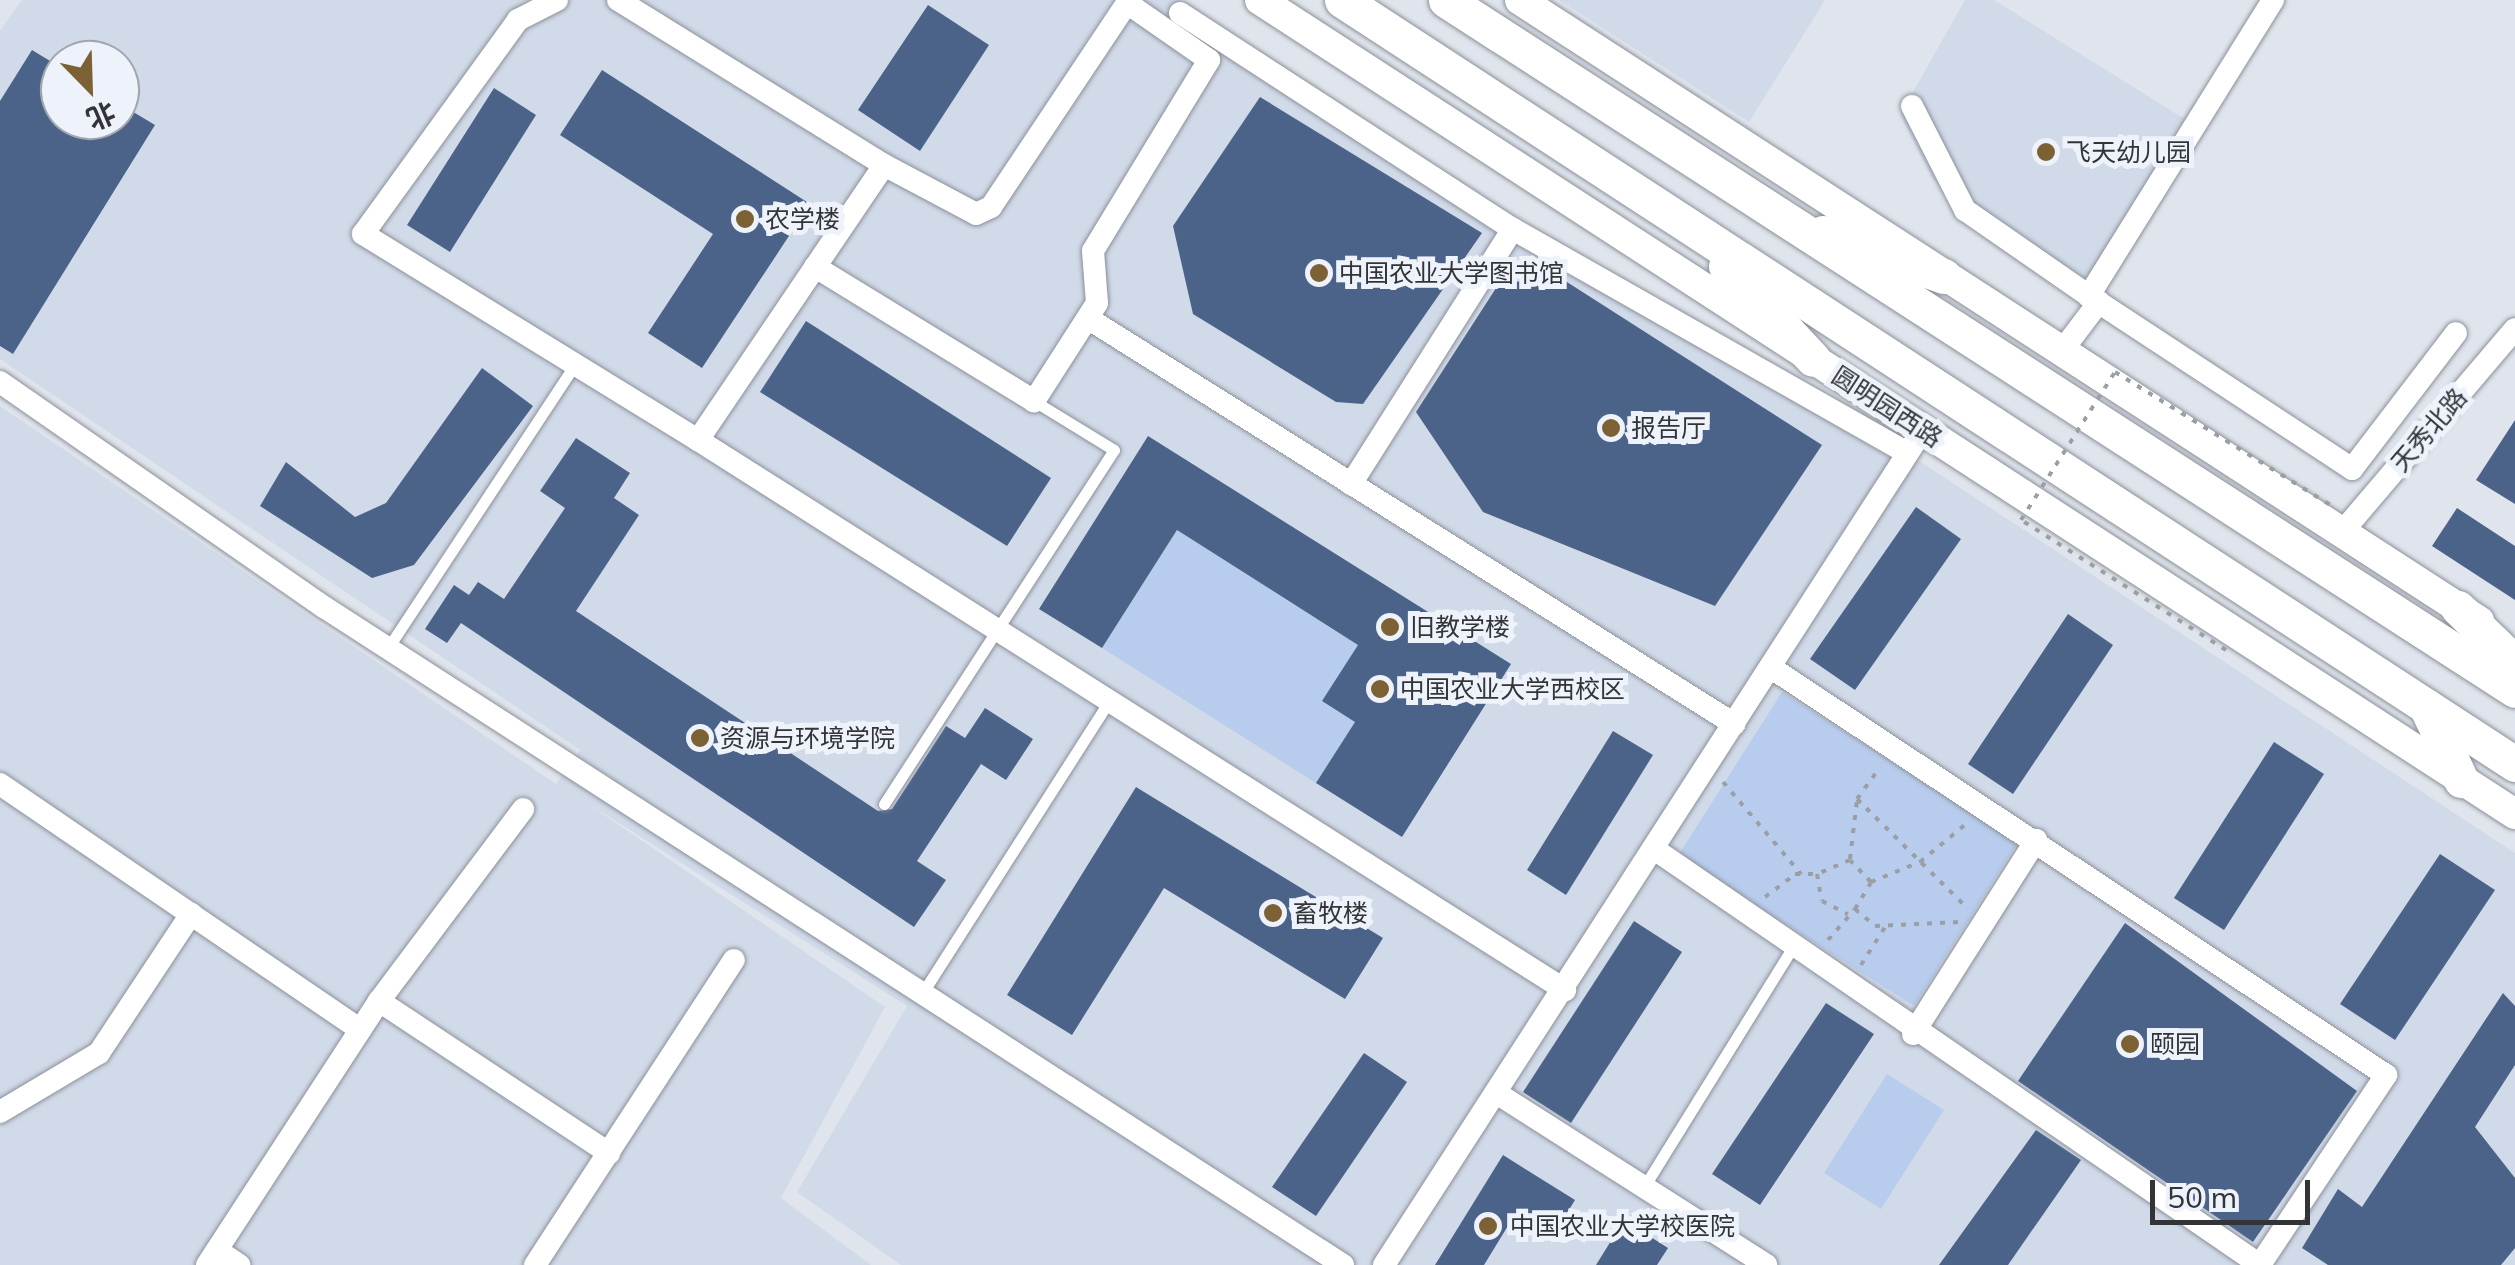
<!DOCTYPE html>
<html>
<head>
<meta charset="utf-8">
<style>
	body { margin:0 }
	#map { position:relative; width:2515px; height:1265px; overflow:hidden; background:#e0e5ed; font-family:Mulish,"Noto Sans SC",sans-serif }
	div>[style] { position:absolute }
	.built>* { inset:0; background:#d1dae9 }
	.green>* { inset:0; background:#b8cced }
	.building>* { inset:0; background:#4c6389 }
	.path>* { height:4px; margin-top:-2px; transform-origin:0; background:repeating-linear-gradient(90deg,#9b9fa5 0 5px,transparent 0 13px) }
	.roads { filter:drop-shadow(0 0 2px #8c9199) drop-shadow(0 0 2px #8c9199) }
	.lane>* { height:11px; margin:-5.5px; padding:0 5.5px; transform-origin:5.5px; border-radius:5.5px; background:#fff }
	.street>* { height:22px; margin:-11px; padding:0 11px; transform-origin:11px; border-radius:11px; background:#fff }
	.secondary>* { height:30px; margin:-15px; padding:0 15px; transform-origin:15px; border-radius:15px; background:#fff }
	.primary>* { height:35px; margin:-17.5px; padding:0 17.5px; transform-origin:17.5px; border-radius:17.5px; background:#fff }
	.path-bridge>* { height:4px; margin-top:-2px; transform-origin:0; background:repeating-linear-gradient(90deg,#9b9fa5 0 5px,transparent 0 13px) }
	.dots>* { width:28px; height:28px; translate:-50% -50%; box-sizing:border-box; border:5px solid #edf2fb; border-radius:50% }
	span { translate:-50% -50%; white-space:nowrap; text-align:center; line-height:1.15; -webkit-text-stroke:10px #edf2fb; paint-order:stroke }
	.poi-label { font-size:25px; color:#323437 }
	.left { translate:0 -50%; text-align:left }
	.street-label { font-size:25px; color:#323437 }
	.north { position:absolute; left:40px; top:40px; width:100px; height:100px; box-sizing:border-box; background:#edf2fb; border:2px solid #a2a6ad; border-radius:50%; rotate:157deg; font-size:28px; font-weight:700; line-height:40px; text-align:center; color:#323437 }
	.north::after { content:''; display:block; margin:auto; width:35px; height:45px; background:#7b6133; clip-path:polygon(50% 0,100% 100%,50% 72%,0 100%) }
	.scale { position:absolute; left:2150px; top:1180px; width:160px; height:45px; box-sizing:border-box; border:5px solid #323437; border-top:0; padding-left:12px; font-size:30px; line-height:35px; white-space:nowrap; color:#323437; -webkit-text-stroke:8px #edf2fb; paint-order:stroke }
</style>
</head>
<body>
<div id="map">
	<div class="built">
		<div style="clip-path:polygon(evenodd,22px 0,1179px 0,1515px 226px,1907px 453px,2515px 853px,2515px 1265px,901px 1265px,797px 1192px,907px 1006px,584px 801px,885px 1007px,781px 1198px,871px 1265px,0 1265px,0 406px,556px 784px,580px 750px,0 359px,0 31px,22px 0,60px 60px,120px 60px,120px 120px,60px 120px,60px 60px)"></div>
		<div style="clip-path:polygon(1559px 0,1825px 0,1749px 122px)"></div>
		<div style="clip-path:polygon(1965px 0,1994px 0,2191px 123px,2083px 287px,1933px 180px,1900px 115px)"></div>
	</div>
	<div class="green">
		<div style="clip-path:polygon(1177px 530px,1358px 645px,1355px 722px,1316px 783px,1102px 648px)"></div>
		<div style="clip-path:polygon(1782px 692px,2018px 842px,1914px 1006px,1678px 856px)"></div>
		<div style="clip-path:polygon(1887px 1074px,1944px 1110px,1881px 1209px,1824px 1173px)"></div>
	</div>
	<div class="building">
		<div style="clip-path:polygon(928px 5px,989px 45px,920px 151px,858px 110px)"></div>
		<div style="clip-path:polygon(32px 50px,60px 67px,60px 120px,120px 120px,120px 104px,155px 125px,13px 354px,0 346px,0 101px)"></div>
		<div style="clip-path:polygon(602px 70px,810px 204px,702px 368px,648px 333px,713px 234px,560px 135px)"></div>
		<div style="clip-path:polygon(494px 88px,536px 115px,450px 252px,407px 225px)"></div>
		<div style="clip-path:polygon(1260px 97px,1482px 233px,1363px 404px,1336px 402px,1193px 314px,1173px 226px)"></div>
		<div style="clip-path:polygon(1556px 275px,1822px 445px,1715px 606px,1483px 512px,1416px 412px,1498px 285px)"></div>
		<div style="clip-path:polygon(806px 321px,1051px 478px,1007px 546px,760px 392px)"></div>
		<div style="clip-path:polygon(482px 368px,533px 406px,414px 565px,372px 578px,260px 506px,286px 462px,355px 517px,386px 503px)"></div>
		<div style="clip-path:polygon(2515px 420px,2515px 504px,2476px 480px)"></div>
		<div style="clip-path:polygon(1148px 436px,1511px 664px,1402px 837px,1316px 783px,1355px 722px,1322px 701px,1358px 645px,1177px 530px,1102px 648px,1039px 609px)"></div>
		<div style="clip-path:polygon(576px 438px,630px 473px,614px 498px,639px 515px,576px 611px,878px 811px,892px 809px,946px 726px,965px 738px,985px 708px,1033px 739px,1006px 780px,981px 764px,917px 861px,946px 880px,914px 927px,461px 623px,447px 643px,425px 629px,454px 585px,469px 595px,478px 582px,504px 599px,565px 508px,540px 491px)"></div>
		<div style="clip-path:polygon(1916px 507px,1961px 539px,1855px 690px,1810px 659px)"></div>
		<div style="clip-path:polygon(2457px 508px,2515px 546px,2515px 600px,2432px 546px)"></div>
		<div style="clip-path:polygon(2068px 614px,2113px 645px,2013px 794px,1968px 764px)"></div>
		<div style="clip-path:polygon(1613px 731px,1653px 755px,1566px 895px,1527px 870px)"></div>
		<div style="clip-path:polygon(2274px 742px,2324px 774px,2224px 930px,2174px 898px)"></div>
		<div style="clip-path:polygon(1136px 787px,1383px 938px,1345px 999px,1164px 888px,1072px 1035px,1007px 995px)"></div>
		<div style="clip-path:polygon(2440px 854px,2495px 890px,2395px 1040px,2340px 1004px)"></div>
		<div style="clip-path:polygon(1634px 921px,1682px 952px,1571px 1123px,1523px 1092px)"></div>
		<div style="clip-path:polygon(2125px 923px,2357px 1091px,2253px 1242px,2018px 1081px)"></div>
		<div style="clip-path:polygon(2503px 993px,2515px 1006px,2515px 1065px,2475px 1127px,2515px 1178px,2515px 1248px,2501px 1265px,2328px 1265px,2302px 1248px,2338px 1189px,2362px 1207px)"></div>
		<div style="clip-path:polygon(1826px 1003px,1874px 1034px,1760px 1205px,1712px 1174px)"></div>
		<div style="clip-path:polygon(1364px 1053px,1407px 1082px,1316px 1216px,1272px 1187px)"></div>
		<div style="clip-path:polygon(2036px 1130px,2081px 1160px,2008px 1265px,1939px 1265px)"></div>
		<div style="clip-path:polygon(1503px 1155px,1575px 1200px,1551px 1239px,1514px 1216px,1484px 1265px,1435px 1265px)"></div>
		<div style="clip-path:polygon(1624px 1220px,1668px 1248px,1657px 1265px,1596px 1265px)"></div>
	</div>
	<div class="path">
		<div style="left:1723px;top:782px;width:121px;rotate:49.7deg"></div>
		<div style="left:1857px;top:799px;width:156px;rotate:44.7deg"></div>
		<div style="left:1850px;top:859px;width:60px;rotate:-83.3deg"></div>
		<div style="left:1857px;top:799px;width:39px;rotate:-54deg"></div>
		<div style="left:1871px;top:882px;width:53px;rotate:-22.2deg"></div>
		<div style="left:1920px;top:862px;width:60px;rotate:-39.6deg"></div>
		<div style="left:1765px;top:897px;width:38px;rotate:-37deg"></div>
		<div style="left:1795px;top:874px;width:22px"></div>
		<div style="left:1855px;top:909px;width:26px;rotate:40deg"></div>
		<div style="left:1875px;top:926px;width:85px;rotate:-2.7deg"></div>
		<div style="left:1828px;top:940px;width:41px;rotate:-48.9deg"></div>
		<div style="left:1855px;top:909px;width:31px;rotate:-59deg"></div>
		<div style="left:1871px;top:882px;width:30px;rotate:-134deg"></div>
		<div style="left:1850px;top:860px;width:36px;rotate:157deg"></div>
		<div style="left:1817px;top:874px;width:27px;rotate:80deg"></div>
		<div style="left:1822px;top:901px;width:29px;rotate:27deg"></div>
		<div style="left:1861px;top:965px;width:45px;rotate:-57.7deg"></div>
	</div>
	<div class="roads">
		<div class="lane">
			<div style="left:388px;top:648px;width:340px;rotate:-56.6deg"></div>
			<div style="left:884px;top:804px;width:422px;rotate:-57deg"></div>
			<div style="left:1114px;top:450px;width:94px;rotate:-148.5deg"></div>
			<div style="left:925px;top:989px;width:343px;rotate:-57.4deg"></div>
			<div style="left:1644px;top:1187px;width:285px;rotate:-58.2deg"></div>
		</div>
		<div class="street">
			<div style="left:557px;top:0;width:44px;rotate:152.9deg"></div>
			<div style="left:518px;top:20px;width:264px;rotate:125.9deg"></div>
			<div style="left:363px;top:234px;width:393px;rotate:31.6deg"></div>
			<div style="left:698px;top:440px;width:332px;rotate:-55.9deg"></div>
			<div style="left:884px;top:165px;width:104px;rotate:28deg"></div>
			<div style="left:976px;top:214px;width:17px;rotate:-25deg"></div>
			<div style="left:991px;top:207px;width:245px;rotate:-56.3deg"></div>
			<div style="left:1127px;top:3px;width:100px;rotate:34.8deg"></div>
			<div style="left:1209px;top:60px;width:223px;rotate:121.3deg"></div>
			<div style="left:1093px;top:251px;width:52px;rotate:85.6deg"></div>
			<div style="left:1097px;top:303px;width:117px;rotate:122.7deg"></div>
			<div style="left:1034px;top:401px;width:257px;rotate:-148.5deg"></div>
			<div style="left:618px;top:0;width:313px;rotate:31.8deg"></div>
			<div style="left:2273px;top:0;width:349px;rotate:121.9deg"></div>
			<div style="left:2089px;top:296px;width:315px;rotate:33.3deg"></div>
			<div style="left:2352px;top:469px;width:171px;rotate:-52.6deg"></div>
			<div style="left:1180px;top:13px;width:397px;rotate:33deg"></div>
			<div style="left:1513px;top:229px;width:453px;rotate:29.6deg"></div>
			<div style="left:1912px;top:106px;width:117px;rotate:63deg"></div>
			<div style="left:1965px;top:210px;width:151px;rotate:34.7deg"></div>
			<div style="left:1089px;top:319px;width:762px;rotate:32.12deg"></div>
			<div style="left:2061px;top:352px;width:63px;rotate:-52.8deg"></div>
			<div style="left:0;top:382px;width:394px;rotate:34.8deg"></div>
			<div style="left:324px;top:607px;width:1213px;rotate:32.85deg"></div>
			<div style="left:698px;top:440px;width:1027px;rotate:32.39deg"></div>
			<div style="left:1351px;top:484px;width:302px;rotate:-57.6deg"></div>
			<div style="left:2343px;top:531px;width:265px;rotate:-49.6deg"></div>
			<div style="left:1770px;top:667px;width:739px;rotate:33.52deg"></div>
			<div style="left:2386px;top:1075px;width:226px;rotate:123.6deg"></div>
			<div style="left:0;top:784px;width:436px;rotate:34.3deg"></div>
			<div style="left:1657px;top:851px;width:731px;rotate:34.47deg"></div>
			<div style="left:379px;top:1001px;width:276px;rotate:33.5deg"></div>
			<div style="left:1913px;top:1034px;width:230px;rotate:-57.6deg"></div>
			<div style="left:1498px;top:1094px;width:318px;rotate:32.5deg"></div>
			<div style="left:0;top:1112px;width:115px;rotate:-30.8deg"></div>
			<div style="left:99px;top:1053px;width:167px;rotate:-56.5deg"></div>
			<div style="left:217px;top:1250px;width:27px;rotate:34deg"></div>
			<div style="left:207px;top:1265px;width:315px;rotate:-56.9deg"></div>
			<div style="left:379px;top:1001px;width:240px;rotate:-53.1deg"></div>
			<div style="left:535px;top:1265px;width:364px;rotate:-56.9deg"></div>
			<div style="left:1384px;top:1265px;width:992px;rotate:-57.17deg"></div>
		</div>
		<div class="secondary">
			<div style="left:1260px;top:0;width:1496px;rotate:32.97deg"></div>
			<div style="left:1520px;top:0;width:1143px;rotate:32.93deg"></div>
		</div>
		<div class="primary">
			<div style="left:1342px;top:0;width:1400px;rotate:33.08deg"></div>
			<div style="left:1446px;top:0;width:1272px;rotate:32.84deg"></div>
			<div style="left:1823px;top:233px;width:128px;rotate:19.6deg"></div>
			<div style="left:1726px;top:266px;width:127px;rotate:46.9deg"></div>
			<div style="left:2458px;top:608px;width:79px;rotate:44deg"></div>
			<div style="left:2426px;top:706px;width:82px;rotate:64.7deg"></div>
		</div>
	</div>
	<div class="path-bridge">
		<div style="left:2226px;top:650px;width:243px;rotate:-147.6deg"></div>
		<div style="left:2021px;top:520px;width:175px;rotate:-57.6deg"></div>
		<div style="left:2115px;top:372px;width:255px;rotate:31.7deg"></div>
	</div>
	<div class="dots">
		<div style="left:2046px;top:152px;background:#7b6133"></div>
		<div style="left:745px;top:219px;background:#7b6133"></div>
		<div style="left:1319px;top:273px;background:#7b6133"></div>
		<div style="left:1611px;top:428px;background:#7b6133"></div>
		<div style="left:1390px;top:627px;background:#7b6133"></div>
		<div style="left:1380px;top:689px;background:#7b6133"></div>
		<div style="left:700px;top:738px;background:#7b6133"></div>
		<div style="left:1273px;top:913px;background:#7b6133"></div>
		<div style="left:2130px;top:1044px;background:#7b6133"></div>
		<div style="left:1488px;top:1226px;background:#7b6133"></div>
	</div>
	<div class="poi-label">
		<span class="left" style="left:2066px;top:152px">飞天幼儿园</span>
		<span class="left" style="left:765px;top:219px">农学楼</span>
		<span class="left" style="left:1339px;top:273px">中国农业大学图书馆</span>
		<span class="left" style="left:1631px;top:428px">报告厅</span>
		<span class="left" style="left:1410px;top:627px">旧教学楼</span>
		<span class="left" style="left:1400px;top:689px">中国农业大学西校区</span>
		<span class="left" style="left:720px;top:738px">资源与环境学院</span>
		<span class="left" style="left:1293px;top:913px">畜牧楼</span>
		<span class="left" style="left:2150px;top:1044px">颐园</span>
		<span class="left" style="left:1510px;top:1226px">中国农业大学校医院</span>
	</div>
	<div class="street-label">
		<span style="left:1887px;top:407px;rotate:33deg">圆明园西路</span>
		<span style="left:2429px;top:430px;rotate:-49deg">天秀北路</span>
	</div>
	<div class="north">北</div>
	<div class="scale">50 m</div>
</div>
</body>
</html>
